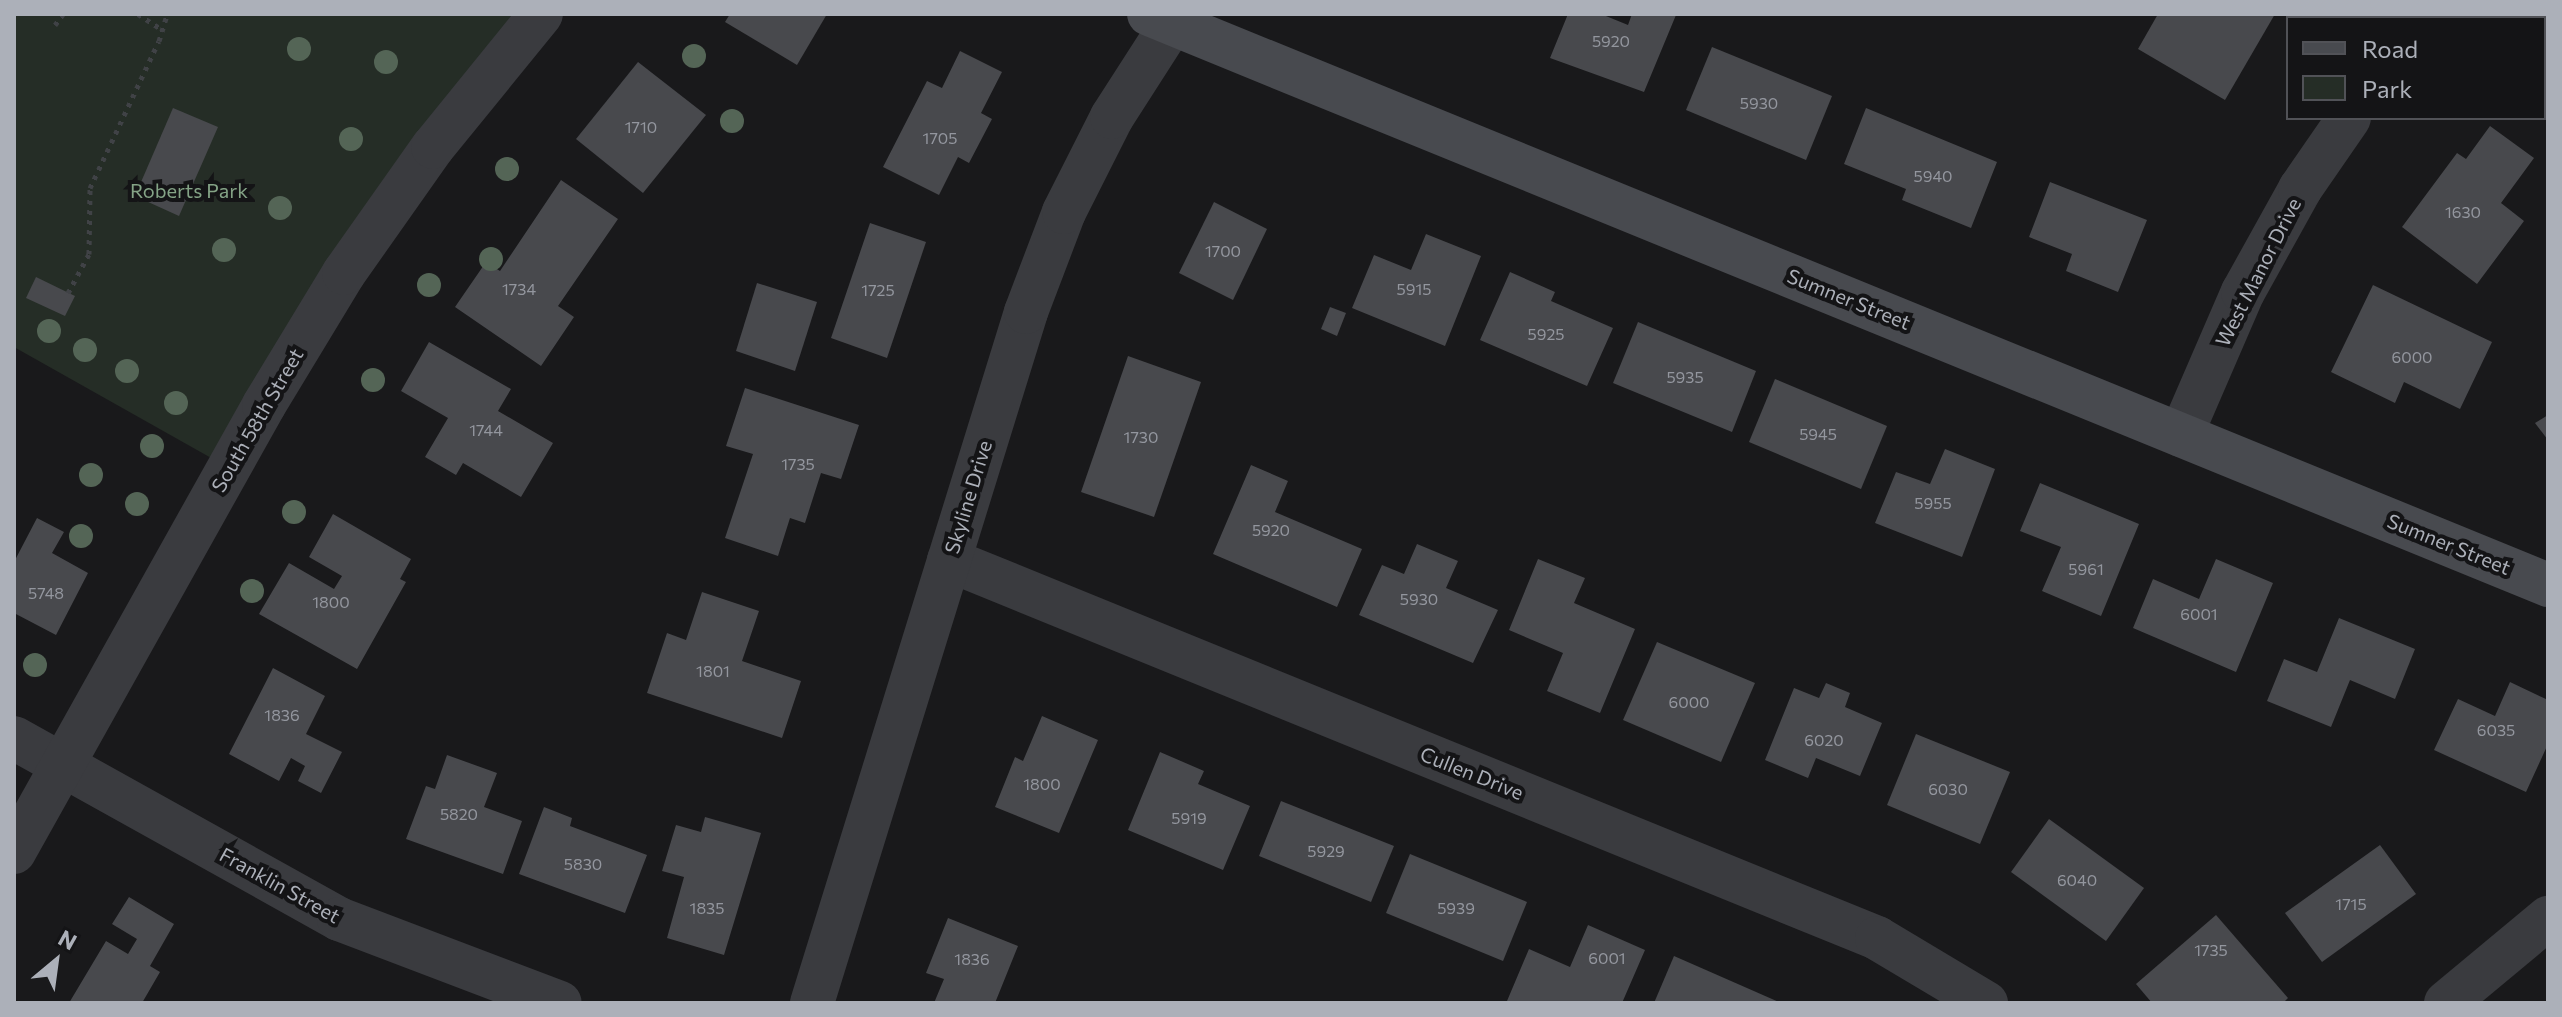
<!DOCTYPE html>
<html>
<head>
<meta charset="utf-8">
<style>
	body { margin:0 }
	#map { position:relative; width:2562px; height:1017px; overflow:hidden; background:#19191b; font-family:Commissioner,sans-serif }
	div>[style] { position:absolute }
	.green>* { inset:0; background:#252d26 }
	.building>* { inset:0; background:#48494d }
	.path>* { height:5px; margin-top:-2.5px; transform-origin:0; background:repeating-linear-gradient(90deg,#404246 0 4px,transparent 0 10px) }
	.street>* { height:44px; margin:-22px; padding:0 22px; transform-origin:22px; border-radius:22px; background:#3a3b3f }
	.secondary>* { height:44px; margin:-22px; padding:0 22px; transform-origin:22px; border-radius:22px; background:#484a4f }
	.trees>* { width:24px; height:24px; margin:-12px; border-radius:50%; background:#546556 }
	span { translate:-50% -50%; white-space:nowrap; text-align:center; line-height:1.15; -webkit-text-stroke:8px #141416; paint-order:stroke }
	.number-label { font-size:16px; color:#93969e }
	.number-label span { -webkit-text-stroke-width:0 }
	.park-label { font-size:20px; color:#84a386 }
	.street-label { font-size:20px; color:#acb0b9 }
	.frame { position:absolute; inset:0; border:16px solid #acb0b9; pointer-events:none }
	.legend { position:absolute; left:2286px; top:16px; width:260px; height:104px; box-sizing:border-box; background:#141416; border:2px solid #515257; margin:0; padding:10px 14px; list-style:none; font-size:24px; color:#acb0b9 }
	.legend li { display:flex; align-items:center; gap:16px; height:40px }
	.legend b { width:40px; border:2px solid #515257 }
	.north { position:absolute; left:16px; top:921px; width:80px; height:80px; -webkit-text-stroke:6px #141416; paint-order:stroke; rotate:29deg; font-size:22px; font-weight:700; line-height:32px; text-align:center; color:#acb0b9 }
	.north::after { content:''; display:block; margin:auto; width:28px; height:36px; background:#acb0b9; clip-path:polygon(50% 0,100% 100%,50% 72%,0 100%) }
</style>
</head>
<body>
<div id="map">
	<div class="green">
		<div style="clip-path:polygon(14px 14px,541px 14px,229px 468px,14px 347px)"></div>
	</div>
	<div class="building">
		<div style="clip-path:polygon(730px 14px,827px 14px,797px 65px,725px 22px)"></div>
		<div style="clip-path:polygon(1568px 14px,1601px 14px,1628px 25px,1632px 14px,1676px 15px,1644px 92px,1550px 58px)"></div>
		<div style="clip-path:polygon(2158px 14px,2275px 14px,2225px 100px,2138px 49px)"></div>
		<div style="clip-path:polygon(2548px 38px,2548px 113px,2544px 109px)"></div>
		<div style="clip-path:polygon(1712px 47px,1832px 96px,1806px 160px,1686px 110px)"></div>
		<div style="clip-path:polygon(960px 51px,1002px 72px,981px 113px,992px 119px,969px 163px,958px 157px,939px 195px,883px 167px,927px 81px,942px 88px)"></div>
		<div style="clip-path:polygon(638px 62px,706px 115px,643px 193px,576px 139px)"></div>
		<div style="clip-path:polygon(173px 108px,218px 127px,179px 216px,135px 196px)"></div>
		<div style="clip-path:polygon(1866px 108px,1997px 162px,1971px 228px,1902px 200px,1906px 189px,1844px 164px)"></div>
		<div style="clip-path:polygon(2490px 126px,2534px 158px,2501px 203px,2524px 221px,2477px 284px,2402px 227px,2457px 153px,2466px 159px)"></div>
		<div style="clip-path:polygon(561px 180px,618px 219px,558px 306px,574px 317px,541px 366px,455px 307px,486px 262px,500px 271px)"></div>
		<div style="clip-path:polygon(2050px 182px,2147px 220px,2118px 292px,2066px 271px,2072px 254px,2029px 237px)"></div>
		<div style="clip-path:polygon(1214px 202px,1267px 229px,1233px 300px,1179px 273px)"></div>
		<div style="clip-path:polygon(870px 223px,926px 242px,887px 358px,831px 338px)"></div>
		<div style="clip-path:polygon(1426px 234px,1481px 256px,1445px 346px,1352px 308px,1374px 255px,1411px 270px)"></div>
		<div style="clip-path:polygon(1510px 272px,1555px 292px,1551px 301px,1613px 328px,1587px 386px,1480px 340px)"></div>
		<div style="clip-path:polygon(36px 277px,75px 296px,65px 316px,26px 298px)"></div>
		<div style="clip-path:polygon(757px 283px,817px 302px,795px 371px,736px 351px)"></div>
		<div style="clip-path:polygon(2373px 285px,2492px 342px,2460px 409px,2404px 382px,2395px 403px,2331px 372px)"></div>
		<div style="clip-path:polygon(1330px 307px,1346px 313px,1337px 336px,1321px 329px)"></div>
		<div style="clip-path:polygon(1638px 322px,1756px 371px,1732px 432px,1613px 383px)"></div>
		<div style="clip-path:polygon(429px 342px,511px 389px,498px 411px,553px 443px,521px 497px,463px 463px,456px 475px,425px 457px,448px 418px,401px 391px)"></div>
		<div style="clip-path:polygon(1128px 356px,1201px 382px,1154px 517px,1081px 492px)"></div>
		<div style="clip-path:polygon(1775px 379px,1887px 426px,1861px 489px,1749px 442px)"></div>
		<div style="clip-path:polygon(745px 388px,859px 425px,841px 479px,821px 473px,805px 523px,790px 518px,778px 556px,725px 538px,753px 454px,726px 446px)"></div>
		<div style="clip-path:polygon(2548px 415px,2548px 440px,2535px 423px)"></div>
		<div style="clip-path:polygon(1945px 449px,1995px 469px,1962px 557px,1875px 523px,1896px 472px,1930px 484px)"></div>
		<div style="clip-path:polygon(1251px 465px,1288px 481px,1275px 512px,1362px 549px,1337px 607px,1213px 554px)"></div>
		<div style="clip-path:polygon(2040px 483px,2139px 524px,2101px 616px,2042px 591px,2061px 547px,2020px 531px)"></div>
		<div style="clip-path:polygon(333px 514px,411px 559px,400px 579px,406px 582px,357px 669px,259px 614px,289px 563px,334px 589px,342px 576px,309px 557px)"></div>
		<div style="clip-path:polygon(37px 518px,64px 532px,52px 553px,88px 573px,56px 635px,14px 613px,14px 562px)"></div>
		<div style="clip-path:polygon(1417px 544px,1458px 561px,1446px 588px,1498px 610px,1473px 663px,1359px 615px,1382px 565px,1404px 574px)"></div>
		<div style="clip-path:polygon(1538px 559px,1585px 578px,1574px 603px,1635px 629px,1600px 713px,1547px 691px,1563px 653px,1509px 630px)"></div>
		<div style="clip-path:polygon(2216px 559px,2273px 583px,2236px 672px,2133px 628px,2153px 579px,2199px 599px)"></div>
		<div style="clip-path:polygon(702px 592px,759px 611px,742px 661px,801px 681px,782px 738px,647px 693px,667px 633px,686px 640px)"></div>
		<div style="clip-path:polygon(2339px 618px,2415px 649px,2395px 699px,2350px 680px,2331px 727px,2267px 701px,2284px 659px,2317px 672px)"></div>
		<div style="clip-path:polygon(1657px 642px,1755px 683px,1721px 762px,1623px 720px)"></div>
		<div style="clip-path:polygon(273px 668px,325px 696px,306px 734px,342px 752px,321px 793px,298px 781px,305px 766px,291px 758px,279px 781px,229px 754px)"></div>
		<div style="clip-path:polygon(2510px 682px,2548px 700px,2548px 744px,2526px 792px,2434px 750px,2458px 699px,2495px 716px)"></div>
		<div style="clip-path:polygon(1826px 683px,1850px 693px,1845px 707px,1882px 723px,1860px 776px,1816px 758px,1808px 778px,1765px 760px,1794px 688px,1819px 698px)"></div>
		<div style="clip-path:polygon(1042px 716px,1098px 740px,1059px 833px,995px 807px,1015px 757px,1023px 761px)"></div>
		<div style="clip-path:polygon(1916px 734px,2010px 772px,1980px 844px,1887px 805px)"></div>
		<div style="clip-path:polygon(1160px 752px,1204px 771px,1198px 784px,1250px 806px,1223px 870px,1128px 830px)"></div>
		<div style="clip-path:polygon(447px 755px,497px 773px,484px 807px,522px 821px,503px 874px,406px 839px,426px 786px,435px 789px)"></div>
		<div style="clip-path:polygon(1281px 801px,1394px 846px,1371px 902px,1259px 856px)"></div>
		<div style="clip-path:polygon(544px 807px,572px 818px,570px 826px,647px 855px,625px 913px,519px 874px)"></div>
		<div style="clip-path:polygon(705px 817px,761px 833px,724px 955px,667px 938px,684px 877px,662px 871px,676px 825px,701px 832px)"></div>
		<div style="clip-path:polygon(2049px 819px,2144px 888px,2106px 941px,2011px 872px)"></div>
		<div style="clip-path:polygon(2380px 845px,2416px 894px,2322px 962px,2285px 913px)"></div>
		<div style="clip-path:polygon(1410px 854px,1527px 902px,1503px 961px,1386px 913px)"></div>
		<div style="clip-path:polygon(129px 897px,174px 924px,150px 966px,160px 972px,142px 1003px,69px 1003px,106px 941px,128px 954px,137px 939px,112px 924px)"></div>
		<div style="clip-path:polygon(2216px 915px,2288px 998px,2283px 1003px,2152px 1003px,2136px 984px)"></div>
		<div style="clip-path:polygon(948px 918px,1018px 946px,995px 1003px,934px 1003px,944px 979px,926px 973px)"></div>
		<div style="clip-path:polygon(1588px 925px,1645px 950px,1622px 1003px,1507px 1001px,1529px 949px,1570px 967px)"></div>
		<div style="clip-path:polygon(1674px 956px,1781px 1003px,1654px 1003px)"></div>
	</div>
	<div class="path">
		<div style="left:138px;top:14px;width:30px;rotate:33deg"></div>
		<div style="left:55px;top:25px;width:14px;rotate:-54deg"></div>
		<div style="left:68px;top:293px;width:44px;rotate:-61.7deg"></div>
		<div style="left:89px;top:254px;width:66px;rotate:-89.1deg"></div>
		<div style="left:90px;top:188px;width:162px;rotate:-64.9deg"></div>
		<div style="left:159px;top:41px;width:28px;rotate:-73deg"></div>
	</div>
	<div class="street">
		<div style="left:2430px;top:18px;width:6px;rotate:-45deg"></div>
		<div style="left:2181px;top:435px;width:156px;rotate:-66.6deg"></div>
		<div style="left:2243px;top:292px;width:118px;rotate:-61deg"></div>
		<div style="left:2300px;top:189px;width:86px;rotate:-55.4deg"></div>
		<div style="left:949px;top:560px;width:1002px;rotate:22.16deg"></div>
		<div style="left:1877px;top:938px;width:127px;rotate:30.8deg"></div>
		<div style="left:14px;top:738px;width:372px;rotate:29.1deg"></div>
		<div style="left:339px;top:919px;width:236px;rotate:20.8deg"></div>
		<div style="left:14px;top:852px;width:512px;rotate:-60.78deg"></div>
		<div style="left:264px;top:405px;width:154px;rotate:-58.8deg"></div>
		<div style="left:344px;top:273px;width:154px;rotate:-54.8deg"></div>
		<div style="left:433px;top:147px;width:171px;rotate:-50.9deg"></div>
		<div style="left:812px;top:1003px;width:723px;rotate:-72.79deg"></div>
		<div style="left:1026px;top:312px;width:107px;rotate:-69.2deg"></div>
		<div style="left:1064px;top:212px;width:106px;rotate:-63.2deg"></div>
		<div style="left:1112px;top:117px;width:122px;rotate:-57.3deg"></div>
		<div style="left:2446px;top:1003px;width:133px;rotate:-39.8deg"></div>
	</div>
	<div class="secondary">
		<div style="left:1149px;top:14px;width:1511px;rotate:22.2deg"></div>
	</div>
	<div class="trees">
		<div style="left:299px;top:49px"></div>
		<div style="left:694px;top:56px"></div>
		<div style="left:386px;top:62px"></div>
		<div style="left:732px;top:121px"></div>
		<div style="left:351px;top:139px"></div>
		<div style="left:507px;top:169px"></div>
		<div style="left:280px;top:208px"></div>
		<div style="left:224px;top:250px"></div>
		<div style="left:491px;top:259px"></div>
		<div style="left:429px;top:285px"></div>
		<div style="left:49px;top:331px"></div>
		<div style="left:85px;top:350px"></div>
		<div style="left:127px;top:371px"></div>
		<div style="left:373px;top:380px"></div>
		<div style="left:176px;top:403px"></div>
		<div style="left:152px;top:446px"></div>
		<div style="left:91px;top:475px"></div>
		<div style="left:137px;top:504px"></div>
		<div style="left:294px;top:512px"></div>
		<div style="left:81px;top:536px"></div>
		<div style="left:252px;top:591px"></div>
		<div style="left:35px;top:665px"></div>
	</div>
	<div class="number-label">
		<span style="left:1611px;top:41px">5920</span>
		<span style="left:1759px;top:103px">5930</span>
		<span style="left:641px;top:127px">1710</span>
		<span style="left:940px;top:138px">1705</span>
		<span style="left:1933px;top:176px">5940</span>
		<span style="left:2463px;top:212px">1630</span>
		<span style="left:1223px;top:251px">1700</span>
		<span style="left:519px;top:289px">1734</span>
		<span style="left:1414px;top:289px">5915</span>
		<span style="left:878px;top:290px">1725</span>
		<span style="left:1546px;top:334px">5925</span>
		<span style="left:2412px;top:357px">6000</span>
		<span style="left:1685px;top:377px">5935</span>
		<span style="left:486px;top:430px">1744</span>
		<span style="left:1818px;top:434px">5945</span>
		<span style="left:1141px;top:437px">1730</span>
		<span style="left:798px;top:464px">1735</span>
		<span style="left:1933px;top:503px">5955</span>
		<span style="left:1271px;top:530px">5920</span>
		<span style="left:2086px;top:569px">5961</span>
		<span style="left:46px;top:593px">5748</span>
		<span style="left:1419px;top:599px">5930</span>
		<span style="left:331px;top:602px">1800</span>
		<span style="left:2199px;top:614px">6001</span>
		<span style="left:713px;top:671px">1801</span>
		<span style="left:1689px;top:702px">6000</span>
		<span style="left:282px;top:715px">1836</span>
		<span style="left:2496px;top:730px">6035</span>
		<span style="left:1824px;top:740px">6020</span>
		<span style="left:1042px;top:784px">1800</span>
		<span style="left:1948px;top:789px">6030</span>
		<span style="left:459px;top:814px">5820</span>
		<span style="left:1189px;top:818px">5919</span>
		<span style="left:1326px;top:851px">5929</span>
		<span style="left:583px;top:864px">5830</span>
		<span style="left:2077px;top:880px">6040</span>
		<span style="left:2351px;top:904px">1715</span>
		<span style="left:707px;top:908px">1835</span>
		<span style="left:1456px;top:908px">5939</span>
		<span style="left:2211px;top:950px">1735</span>
		<span style="left:1607px;top:958px">6001</span>
		<span style="left:972px;top:959px">1836</span>
	</div>
	<div class="park-label">
		<span style="left:189px;top:190px">Roberts Park</span>
	</div>
	<div class="street-label">
		<span style="left:2258px;top:272px;rotate:-63deg">West Manor Drive</span>
		<span style="left:1849px;top:299px;rotate:22deg">Sumner Street</span>
		<span style="left:257px;top:420px;rotate:-60deg">South 58th Street</span>
		<span style="left:968px;top:497px;rotate:-73deg">Skyline Drive</span>
		<span style="left:2449px;top:544px;rotate:22deg">Sumner Street</span>
		<span style="left:1472px;top:773px;rotate:22deg">Cullen Drive</span>
		<span style="left:280px;top:885px;rotate:29deg">Franklin Street</span>
	</div>
	<div class="frame"></div>
	<ul class="legend">
	<li><b style="height:10px;background:#484a4f"></b>Road</li>
	<li><b style="height:22px;background:#252d26"></b>Park</li>
	</ul>
	<div class="north">N</div>
</div>
</body>
</html>
